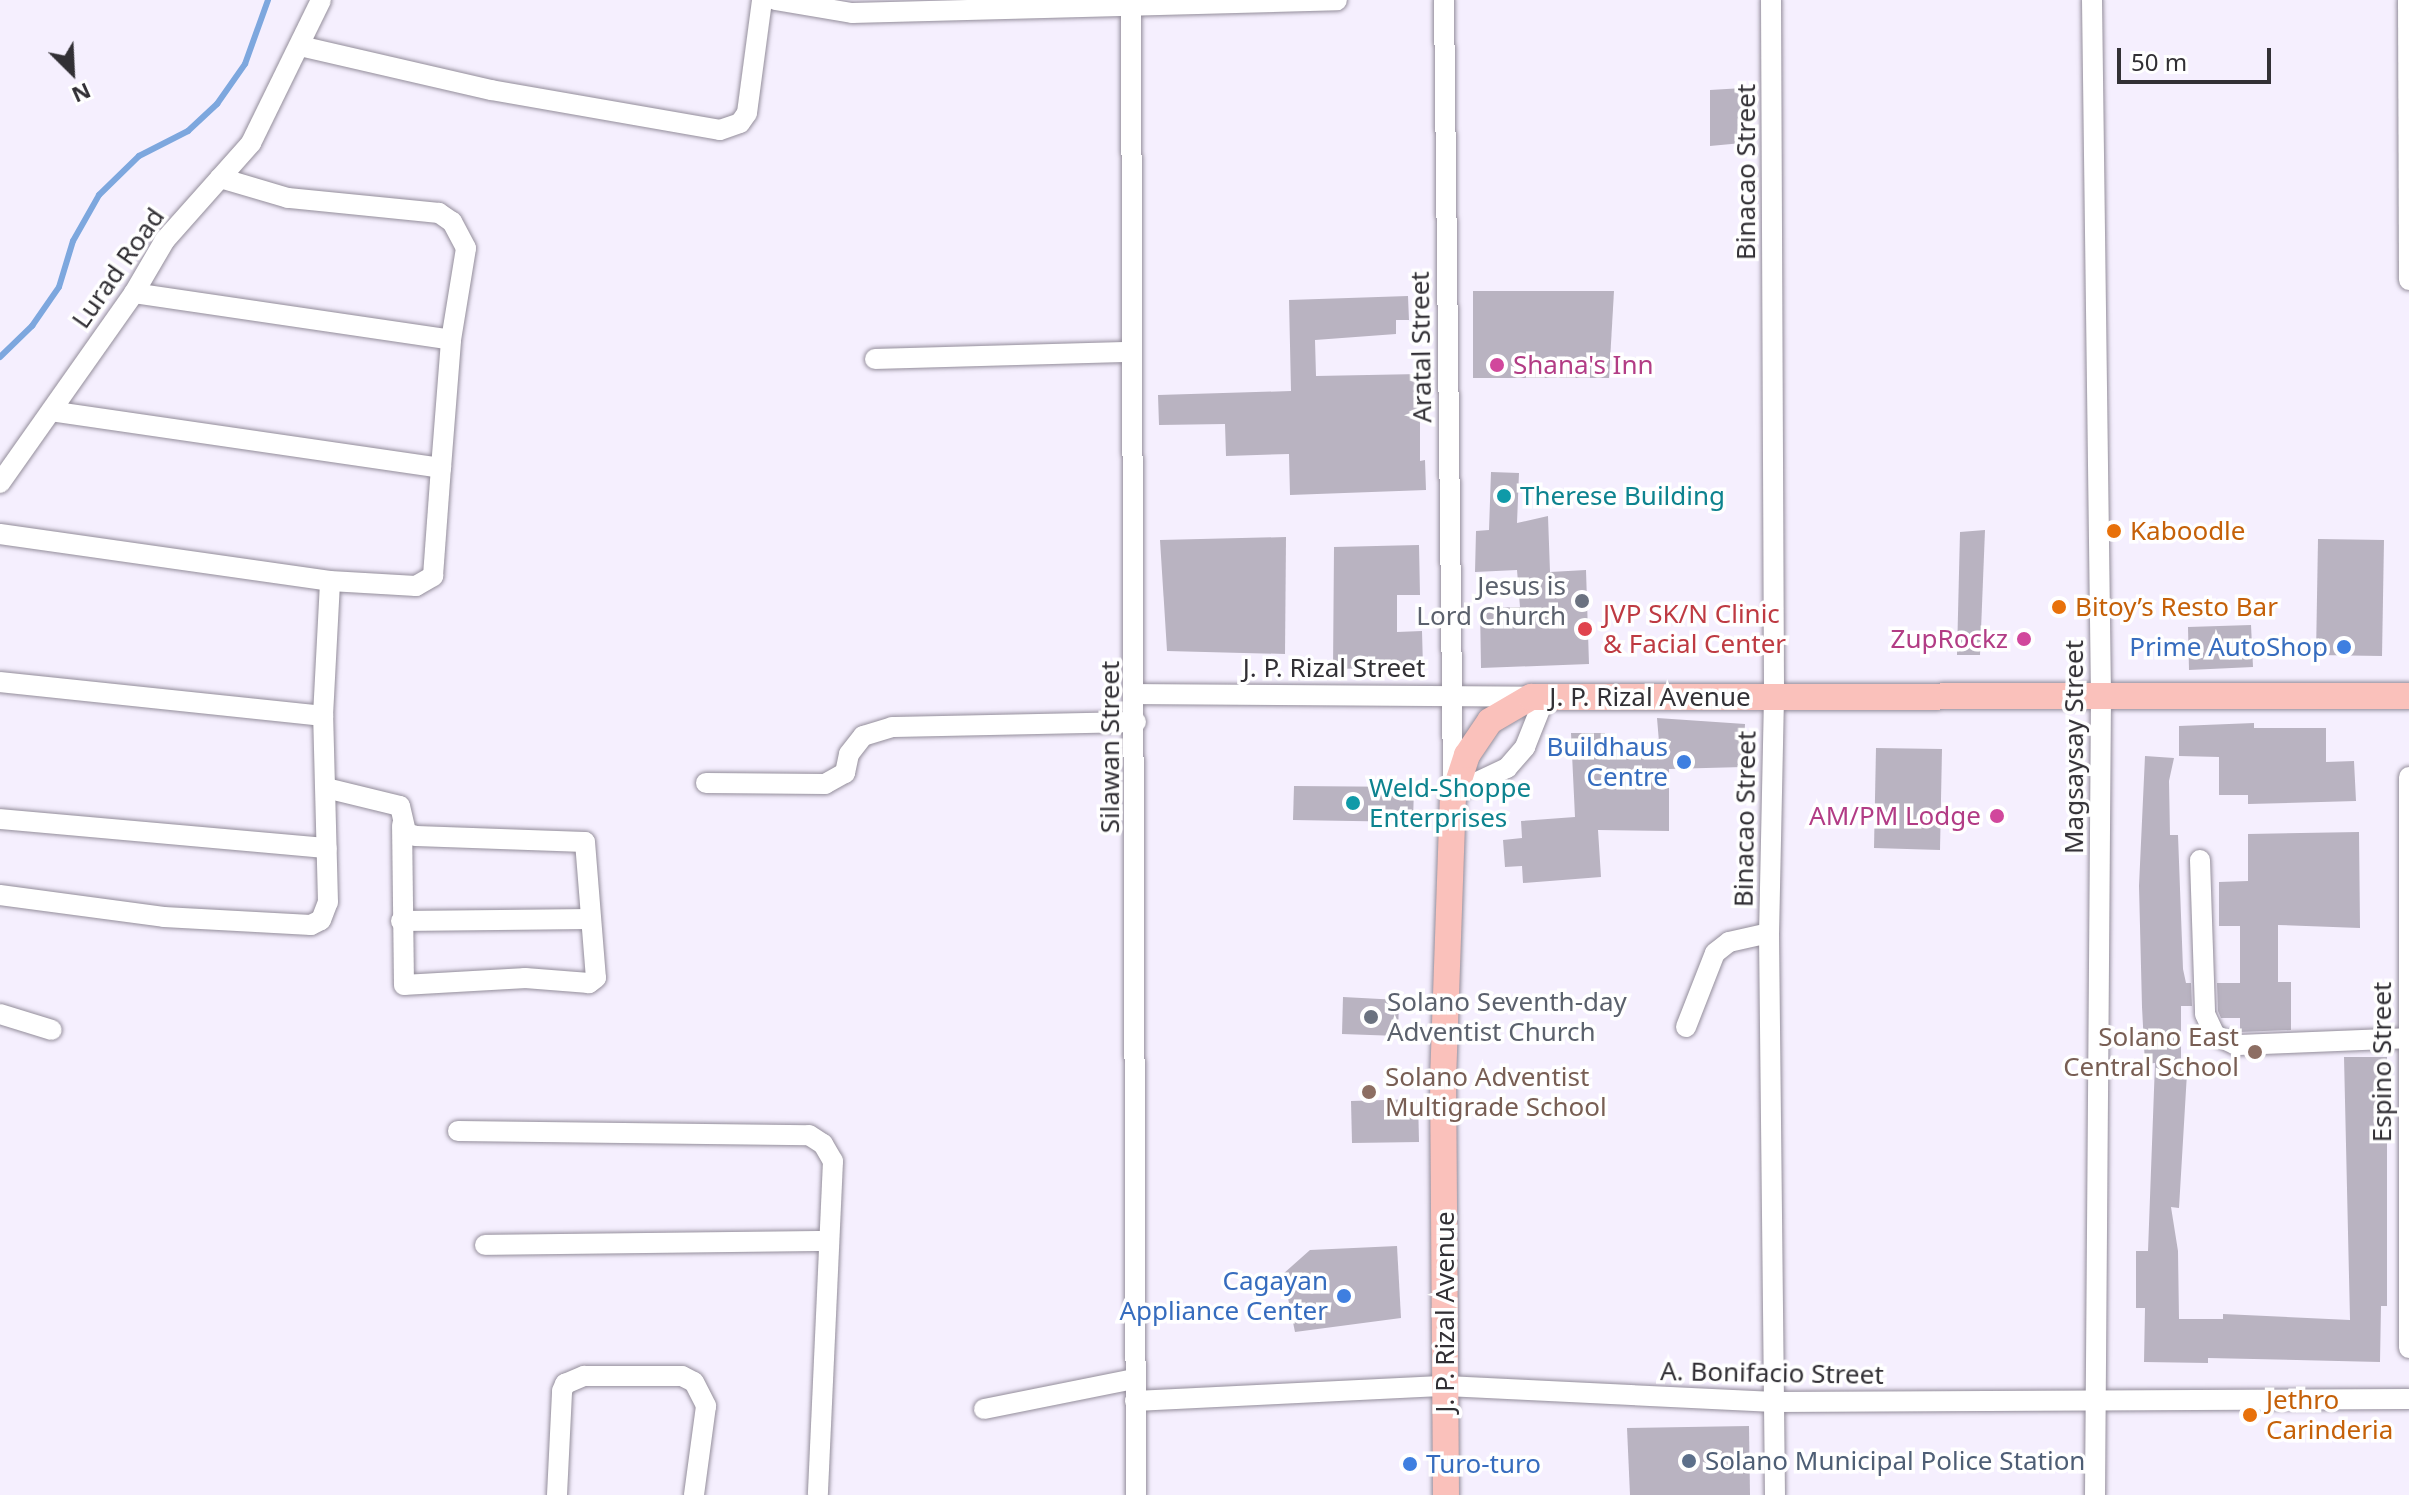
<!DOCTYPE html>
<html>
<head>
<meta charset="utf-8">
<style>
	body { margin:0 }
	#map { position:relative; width:2409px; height:1495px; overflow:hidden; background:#f5effe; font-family:"Noto Sans",sans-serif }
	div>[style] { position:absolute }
	.stream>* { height:6px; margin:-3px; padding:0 3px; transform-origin:3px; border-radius:3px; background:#7da7de }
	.building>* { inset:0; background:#b9b3c1 }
	.roads { filter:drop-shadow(0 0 2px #938d9a) drop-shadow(0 0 2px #938d9a) }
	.minor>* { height:20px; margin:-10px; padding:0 10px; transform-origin:10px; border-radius:10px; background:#fff }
	.major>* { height:26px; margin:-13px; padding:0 13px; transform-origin:13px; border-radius:13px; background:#fac1bb }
	.dots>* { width:22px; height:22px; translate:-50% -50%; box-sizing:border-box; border:4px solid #fff; border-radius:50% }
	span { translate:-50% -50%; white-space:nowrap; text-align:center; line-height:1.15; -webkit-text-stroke:7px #fff; paint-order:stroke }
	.street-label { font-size:26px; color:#323035 }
	.hotel-label { font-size:26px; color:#b23c85 }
	.left { translate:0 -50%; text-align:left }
	.right { translate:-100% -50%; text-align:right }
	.culture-label { font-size:26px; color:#0d838f }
	.food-label { font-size:26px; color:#c56008 }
	.worship-label { font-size:26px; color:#5b616d }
	.health-label { font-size:26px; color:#be3a42 }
	.shop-label { font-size:26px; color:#366cbe }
	.education-label { font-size:26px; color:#785e54 }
	.service-label { font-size:26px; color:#4e5e75 }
	.north { position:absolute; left:32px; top:32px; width:80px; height:80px; -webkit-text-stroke:6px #fff; paint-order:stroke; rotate:156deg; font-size:22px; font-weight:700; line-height:32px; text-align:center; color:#323035 }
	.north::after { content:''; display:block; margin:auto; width:28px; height:36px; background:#323035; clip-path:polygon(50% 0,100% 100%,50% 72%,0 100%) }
	.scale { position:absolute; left:2117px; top:48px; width:154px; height:36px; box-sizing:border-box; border:4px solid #323035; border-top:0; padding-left:10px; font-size:24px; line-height:28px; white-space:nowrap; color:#323035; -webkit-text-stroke:6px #fff; paint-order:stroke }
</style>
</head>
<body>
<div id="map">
	<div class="stream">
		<div style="left:0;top:357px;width:45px;rotate:-44.1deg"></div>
		<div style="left:32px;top:326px;width:47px;rotate:-55.3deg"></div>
		<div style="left:59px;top:287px;width:48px;rotate:-73.1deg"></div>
		<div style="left:73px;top:241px;width:53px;rotate:-60.5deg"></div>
		<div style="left:99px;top:195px;width:56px;rotate:-44.3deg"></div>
		<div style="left:139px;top:156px;width:55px;rotate:-27deg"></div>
		<div style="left:188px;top:131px;width:40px;rotate:-43deg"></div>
		<div style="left:217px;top:104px;width:49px;rotate:-55deg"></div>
		<div style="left:245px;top:64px;width:68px;rotate:-70.2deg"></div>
	</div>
	<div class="building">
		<div style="clip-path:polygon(1743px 88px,1742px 143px,1710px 146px,1710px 90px)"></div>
		<div style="clip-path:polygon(1473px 291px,1614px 291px,1609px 378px,1473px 378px)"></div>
		<div style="clip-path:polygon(1408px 296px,1409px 320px,1396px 320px,1396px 334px,1315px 340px,1316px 376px,1420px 374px,1420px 461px,1425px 460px,1426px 490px,1290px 495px,1289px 454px,1226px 456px,1225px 424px,1159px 425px,1158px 395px,1291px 391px,1289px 300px)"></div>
		<div style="clip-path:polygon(1491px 472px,1519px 473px,1517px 523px,1548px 516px,1550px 572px,1586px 570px,1589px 664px,1481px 668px,1480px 608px,1520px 607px,1517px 570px,1475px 572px,1476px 531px,1489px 530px)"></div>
		<div style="clip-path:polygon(1985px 530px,1980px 655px,1957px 655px,1960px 532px)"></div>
		<div style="clip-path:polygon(1286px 537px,1285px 654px,1167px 651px,1160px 540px)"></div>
		<div style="clip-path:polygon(2318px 539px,2384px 540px,2382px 656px,2316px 655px)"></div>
		<div style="clip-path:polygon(1419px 545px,1420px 595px,1397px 595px,1397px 632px,1422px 631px,1423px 667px,1333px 669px,1334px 547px)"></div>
		<div style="clip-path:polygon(2251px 625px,2253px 667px,2189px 670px,2188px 627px)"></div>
		<div style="clip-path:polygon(1657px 718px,1745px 724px,1743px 767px,1669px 769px,1669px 831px,1598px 830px,1601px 877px,1523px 883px,1522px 866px,1505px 867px,1503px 840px,1522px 838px,1521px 821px,1575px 817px,1571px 733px,1605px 733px,1605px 742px,1659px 742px)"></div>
		<div style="clip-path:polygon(2254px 723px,2254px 728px,2326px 728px,2326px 762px,2354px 761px,2356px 801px,2248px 804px,2248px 795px,2219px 795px,2219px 757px,2179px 756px,2179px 726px)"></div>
		<div style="clip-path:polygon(1876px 748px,1942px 749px,1940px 850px,1874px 848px)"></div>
		<div style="clip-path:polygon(2145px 756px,2174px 758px,2169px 781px,2170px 835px,2178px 835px,2183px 969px,2186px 983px,2191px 983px,2192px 1006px,2181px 1006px,2181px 1073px,2187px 1073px,2179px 1208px,2171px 1207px,2178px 1251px,2179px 1319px,2223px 1319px,2223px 1314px,2350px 1320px,2344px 1057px,2387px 1057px,2387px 1306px,2381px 1306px,2380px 1362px,2208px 1358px,2208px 1363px,2144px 1362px,2145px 1308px,2136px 1308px,2136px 1251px,2148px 1251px,2155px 1063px,2145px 1064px,2142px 1007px,2139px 886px)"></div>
		<div style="clip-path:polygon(1294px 786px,1414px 787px,1413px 822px,1293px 820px)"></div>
		<div style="clip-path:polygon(2359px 832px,2360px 928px,2278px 925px,2278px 982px,2291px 982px,2291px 1030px,2240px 1032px,2240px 1018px,2221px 1018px,2218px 1011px,2217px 983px,2240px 983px,2240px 926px,2219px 926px,2219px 882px,2248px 881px,2248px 834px)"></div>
		<div style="clip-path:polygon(1343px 997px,1399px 1000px,1398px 1036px,1342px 1034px)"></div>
		<div style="clip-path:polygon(1418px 1099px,1419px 1142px,1352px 1143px,1351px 1101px)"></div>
		<div style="clip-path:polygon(1397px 1246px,1401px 1318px,1295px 1332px,1283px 1274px,1310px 1250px)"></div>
		<div style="clip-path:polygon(1749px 1426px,1750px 1495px,1630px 1495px,1627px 1428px)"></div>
	</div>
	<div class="roads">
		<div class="minor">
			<div style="left:775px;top:0;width:78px;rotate:9.6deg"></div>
			<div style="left:852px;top:13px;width:485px;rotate:-1.5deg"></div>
			<div style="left:1131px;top:0;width:1495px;rotate:89.81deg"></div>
			<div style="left:1444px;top:0;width:784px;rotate:89.34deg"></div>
			<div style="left:1771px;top:0;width:697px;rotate:89.75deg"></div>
			<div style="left:1774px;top:697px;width:236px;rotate:91.2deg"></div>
			<div style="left:1769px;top:933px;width:562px;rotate:89.39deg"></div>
			<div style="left:2092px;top:0;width:697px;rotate:89.26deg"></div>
			<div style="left:2101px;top:697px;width:798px;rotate:90.43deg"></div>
			<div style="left:2408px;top:0;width:280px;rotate:89.8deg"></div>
			<div style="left:300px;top:46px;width:196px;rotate:13deg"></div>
			<div style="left:491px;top:90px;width:232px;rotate:9.9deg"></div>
			<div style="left:720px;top:130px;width:21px;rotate:-19deg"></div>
			<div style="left:740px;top:123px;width:12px;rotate:-55deg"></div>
			<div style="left:747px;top:113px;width:114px;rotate:-82.4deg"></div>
			<div style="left:134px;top:293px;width:320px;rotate:8.4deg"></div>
			<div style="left:451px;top:340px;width:93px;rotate:-80.7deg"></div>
			<div style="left:466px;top:248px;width:30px;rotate:-118deg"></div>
			<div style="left:452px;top:222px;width:16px;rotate:-145deg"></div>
			<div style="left:439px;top:213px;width:152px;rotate:-174.3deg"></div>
			<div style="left:288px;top:198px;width:71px;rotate:-163.6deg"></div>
			<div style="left:875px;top:359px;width:257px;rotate:-1.6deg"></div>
			<div style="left:441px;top:468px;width:128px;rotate:-85.5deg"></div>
			<div style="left:0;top:483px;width:232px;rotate:-54.8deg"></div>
			<div style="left:134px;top:293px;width:61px;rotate:-59.7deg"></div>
			<div style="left:165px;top:240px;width:130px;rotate:-48.4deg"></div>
			<div style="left:251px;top:143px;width:159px;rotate:-63.9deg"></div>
			<div style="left:0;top:534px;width:333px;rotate:8.1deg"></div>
			<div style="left:330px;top:581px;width:86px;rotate:3.3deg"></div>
			<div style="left:416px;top:586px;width:20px;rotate:-30deg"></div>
			<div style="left:433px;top:576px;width:108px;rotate:-85.8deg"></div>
			<div style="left:441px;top:468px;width:393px;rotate:-171.7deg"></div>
			<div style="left:0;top:682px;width:325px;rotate:6deg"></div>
			<div style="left:1136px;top:694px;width:395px;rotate:0.4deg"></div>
			<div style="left:2409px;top:777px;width:571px;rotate:90deg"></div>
			<div style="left:706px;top:783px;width:119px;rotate:0.5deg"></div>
			<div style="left:825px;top:784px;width:23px;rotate:-29deg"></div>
			<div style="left:845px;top:773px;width:19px;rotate:-78deg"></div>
			<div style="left:849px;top:754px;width:23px;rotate:-52deg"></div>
			<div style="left:863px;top:736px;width:30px;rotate:-17deg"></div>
			<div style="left:892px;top:727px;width:244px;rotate:-1.2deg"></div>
			<div style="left:326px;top:788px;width:76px;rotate:13.7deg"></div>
			<div style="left:400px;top:806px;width:28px;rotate:77deg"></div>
			<div style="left:406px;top:833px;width:10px;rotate:17deg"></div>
			<div style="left:416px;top:836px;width:169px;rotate:2deg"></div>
			<div style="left:585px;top:842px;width:136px;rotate:85.4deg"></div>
			<div style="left:596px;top:978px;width:9px;rotate:144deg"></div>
			<div style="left:589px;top:983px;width:64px;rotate:-175.5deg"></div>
			<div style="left:525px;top:978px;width:121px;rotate:176.7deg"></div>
			<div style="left:404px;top:985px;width:160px;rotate:-90.7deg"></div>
			<div style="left:1454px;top:793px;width:59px;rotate:-25.3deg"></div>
			<div style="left:1507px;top:768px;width:28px;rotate:-49deg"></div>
			<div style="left:1525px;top:747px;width:54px;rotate:-68.2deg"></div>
			<div style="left:0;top:819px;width:328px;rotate:5.1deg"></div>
			<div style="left:2200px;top:860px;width:154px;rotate:88.1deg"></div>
			<div style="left:2205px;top:1014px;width:23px;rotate:65deg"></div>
			<div style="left:2215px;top:1035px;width:23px;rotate:25deg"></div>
			<div style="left:2236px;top:1045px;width:172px;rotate:-2.3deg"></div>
			<div style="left:0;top:895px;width:165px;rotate:7.6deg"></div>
			<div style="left:164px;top:917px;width:147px;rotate:3.1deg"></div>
			<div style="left:311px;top:925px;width:11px;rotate:-27deg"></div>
			<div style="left:321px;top:920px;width:19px;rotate:-69deg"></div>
			<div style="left:328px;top:902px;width:186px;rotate:-91.5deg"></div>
			<div style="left:323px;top:716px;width:135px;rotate:-87deg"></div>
			<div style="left:401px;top:921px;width:189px;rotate:-0.6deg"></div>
			<div style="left:0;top:1014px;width:54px;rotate:17.1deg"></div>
			<div style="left:1686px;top:1027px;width:79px;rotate:-68.6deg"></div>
			<div style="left:1715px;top:953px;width:18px;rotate:-38deg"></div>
			<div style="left:1729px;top:942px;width:41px;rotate:-12.7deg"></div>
			<div style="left:458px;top:1131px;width:351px;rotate:0.7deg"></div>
			<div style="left:809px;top:1135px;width:17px;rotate:33deg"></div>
			<div style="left:823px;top:1144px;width:20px;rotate:60deg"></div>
			<div style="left:833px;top:1161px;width:334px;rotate:92.6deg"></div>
			<div style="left:485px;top:1245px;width:344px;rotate:-0.7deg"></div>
			<div style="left:1135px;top:1401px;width:311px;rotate:-2.8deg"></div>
			<div style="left:1446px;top:1386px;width:329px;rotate:2.8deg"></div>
			<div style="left:1775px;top:1402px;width:634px;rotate:-0.27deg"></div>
			<div style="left:984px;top:1409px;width:153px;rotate:-11.3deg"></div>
			<div style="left:557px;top:1495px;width:104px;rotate:-87.2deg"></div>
			<div style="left:562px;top:1391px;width:8px;rotate:-67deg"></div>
			<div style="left:565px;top:1384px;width:21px;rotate:-23deg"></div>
			<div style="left:584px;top:1376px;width:98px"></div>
			<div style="left:682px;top:1376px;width:13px;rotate:27deg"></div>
			<div style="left:694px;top:1382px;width:27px;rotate:63deg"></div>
			<div style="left:706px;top:1406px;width:90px;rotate:97.7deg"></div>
		</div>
		<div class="major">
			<div style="left:1446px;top:1495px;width:414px;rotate:-90.4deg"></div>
			<div style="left:1443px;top:1081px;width:283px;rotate:-88deg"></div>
			<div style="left:1453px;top:798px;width:45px;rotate:-72deg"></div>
			<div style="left:1467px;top:755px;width:41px;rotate:-55.9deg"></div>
			<div style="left:1490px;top:721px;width:48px;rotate:-30.3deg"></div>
			<div style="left:1531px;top:697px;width:878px;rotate:-0.07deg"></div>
		</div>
	</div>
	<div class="dots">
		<div style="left:1497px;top:365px;background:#d1479c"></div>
		<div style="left:1504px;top:496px;background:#0f9aa8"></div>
		<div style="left:2114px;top:531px;background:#e8710a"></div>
		<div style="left:1582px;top:601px;background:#6b7280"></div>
		<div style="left:2059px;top:607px;background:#e8710a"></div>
		<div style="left:1585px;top:629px;background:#e0444e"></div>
		<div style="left:2024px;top:639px;background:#d1479c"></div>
		<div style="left:2344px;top:647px;background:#3f7fe0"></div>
		<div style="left:1684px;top:762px;background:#3f7fe0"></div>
		<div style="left:1353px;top:803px;background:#0f9aa8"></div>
		<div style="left:1997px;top:816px;background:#d1479c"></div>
		<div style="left:1371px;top:1017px;background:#6b7280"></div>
		<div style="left:2255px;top:1052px;background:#8d6e63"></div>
		<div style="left:1369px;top:1092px;background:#8d6e63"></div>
		<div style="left:1344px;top:1296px;background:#3f7fe0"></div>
		<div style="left:2250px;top:1415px;background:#e8710a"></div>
		<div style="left:1689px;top:1461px;background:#5c6f8a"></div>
		<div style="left:1410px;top:1464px;background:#3f7fe0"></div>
	</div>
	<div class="street-label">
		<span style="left:1746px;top:172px;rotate:-90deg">Binacao Street</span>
		<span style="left:118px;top:268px;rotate:-55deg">Lurad Road</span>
		<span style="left:1421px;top:347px;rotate:-91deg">Aratal Street</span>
		<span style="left:1334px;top:668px">J. P. Rizal Street</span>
		<span style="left:1650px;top:697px">J. P. Rizal Avenue</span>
		<span style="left:1110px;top:747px;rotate:-90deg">Silawan Street</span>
		<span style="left:2074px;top:747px;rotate:-90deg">Magsaysay Street</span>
		<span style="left:1745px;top:819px;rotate:-89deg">Binacao Street</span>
		<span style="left:2382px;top:1062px;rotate:-90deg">Espino Street</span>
		<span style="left:1445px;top:1312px;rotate:-90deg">J. P. Rizal Avenue</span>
		<span style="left:1772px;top:1373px;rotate:1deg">A. Bonifacio Street</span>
	</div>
	<div class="hotel-label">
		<span class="left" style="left:1513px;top:365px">Shana's Inn</span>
		<span class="right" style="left:2008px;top:639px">ZupRockz</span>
		<span class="right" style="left:1981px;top:816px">AM/PM Lodge</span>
	</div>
	<div class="culture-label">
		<span class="left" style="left:1520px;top:496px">Therese Building</span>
		<span class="left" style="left:1369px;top:803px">Weld-Shoppe<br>Enterprises</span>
	</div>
	<div class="food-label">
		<span class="left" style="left:2130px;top:531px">Kaboodle</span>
		<span class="left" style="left:2075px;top:607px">Bitoy’s Resto Bar</span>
		<span class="left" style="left:2266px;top:1415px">Jethro<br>Carinderia</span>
	</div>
	<div class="worship-label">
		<span class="right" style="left:1566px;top:601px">Jesus is<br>Lord Church</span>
		<span class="left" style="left:1387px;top:1017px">Solano Seventh-day<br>Adventist Church</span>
	</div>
	<div class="health-label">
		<span class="left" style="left:1603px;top:629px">JVP SK/N Clinic<br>&amp; Facial Center</span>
	</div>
	<div class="shop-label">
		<span class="right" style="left:2328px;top:647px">Prime AutoShop</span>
		<span class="right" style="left:1668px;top:762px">Buildhaus<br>Centre</span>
		<span class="right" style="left:1328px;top:1296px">Cagayan<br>Appliance Center</span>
		<span class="left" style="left:1426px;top:1464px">Turo-turo</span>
	</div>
	<div class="education-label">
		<span class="right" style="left:2239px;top:1052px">Solano East<br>Central School</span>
		<span class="left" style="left:1385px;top:1092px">Solano Adventist<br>Multigrade School</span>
	</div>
	<div class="service-label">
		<span class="left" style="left:1705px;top:1461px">Solano Municipal Police Station</span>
	</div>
	<div class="north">N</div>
	<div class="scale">50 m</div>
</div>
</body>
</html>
